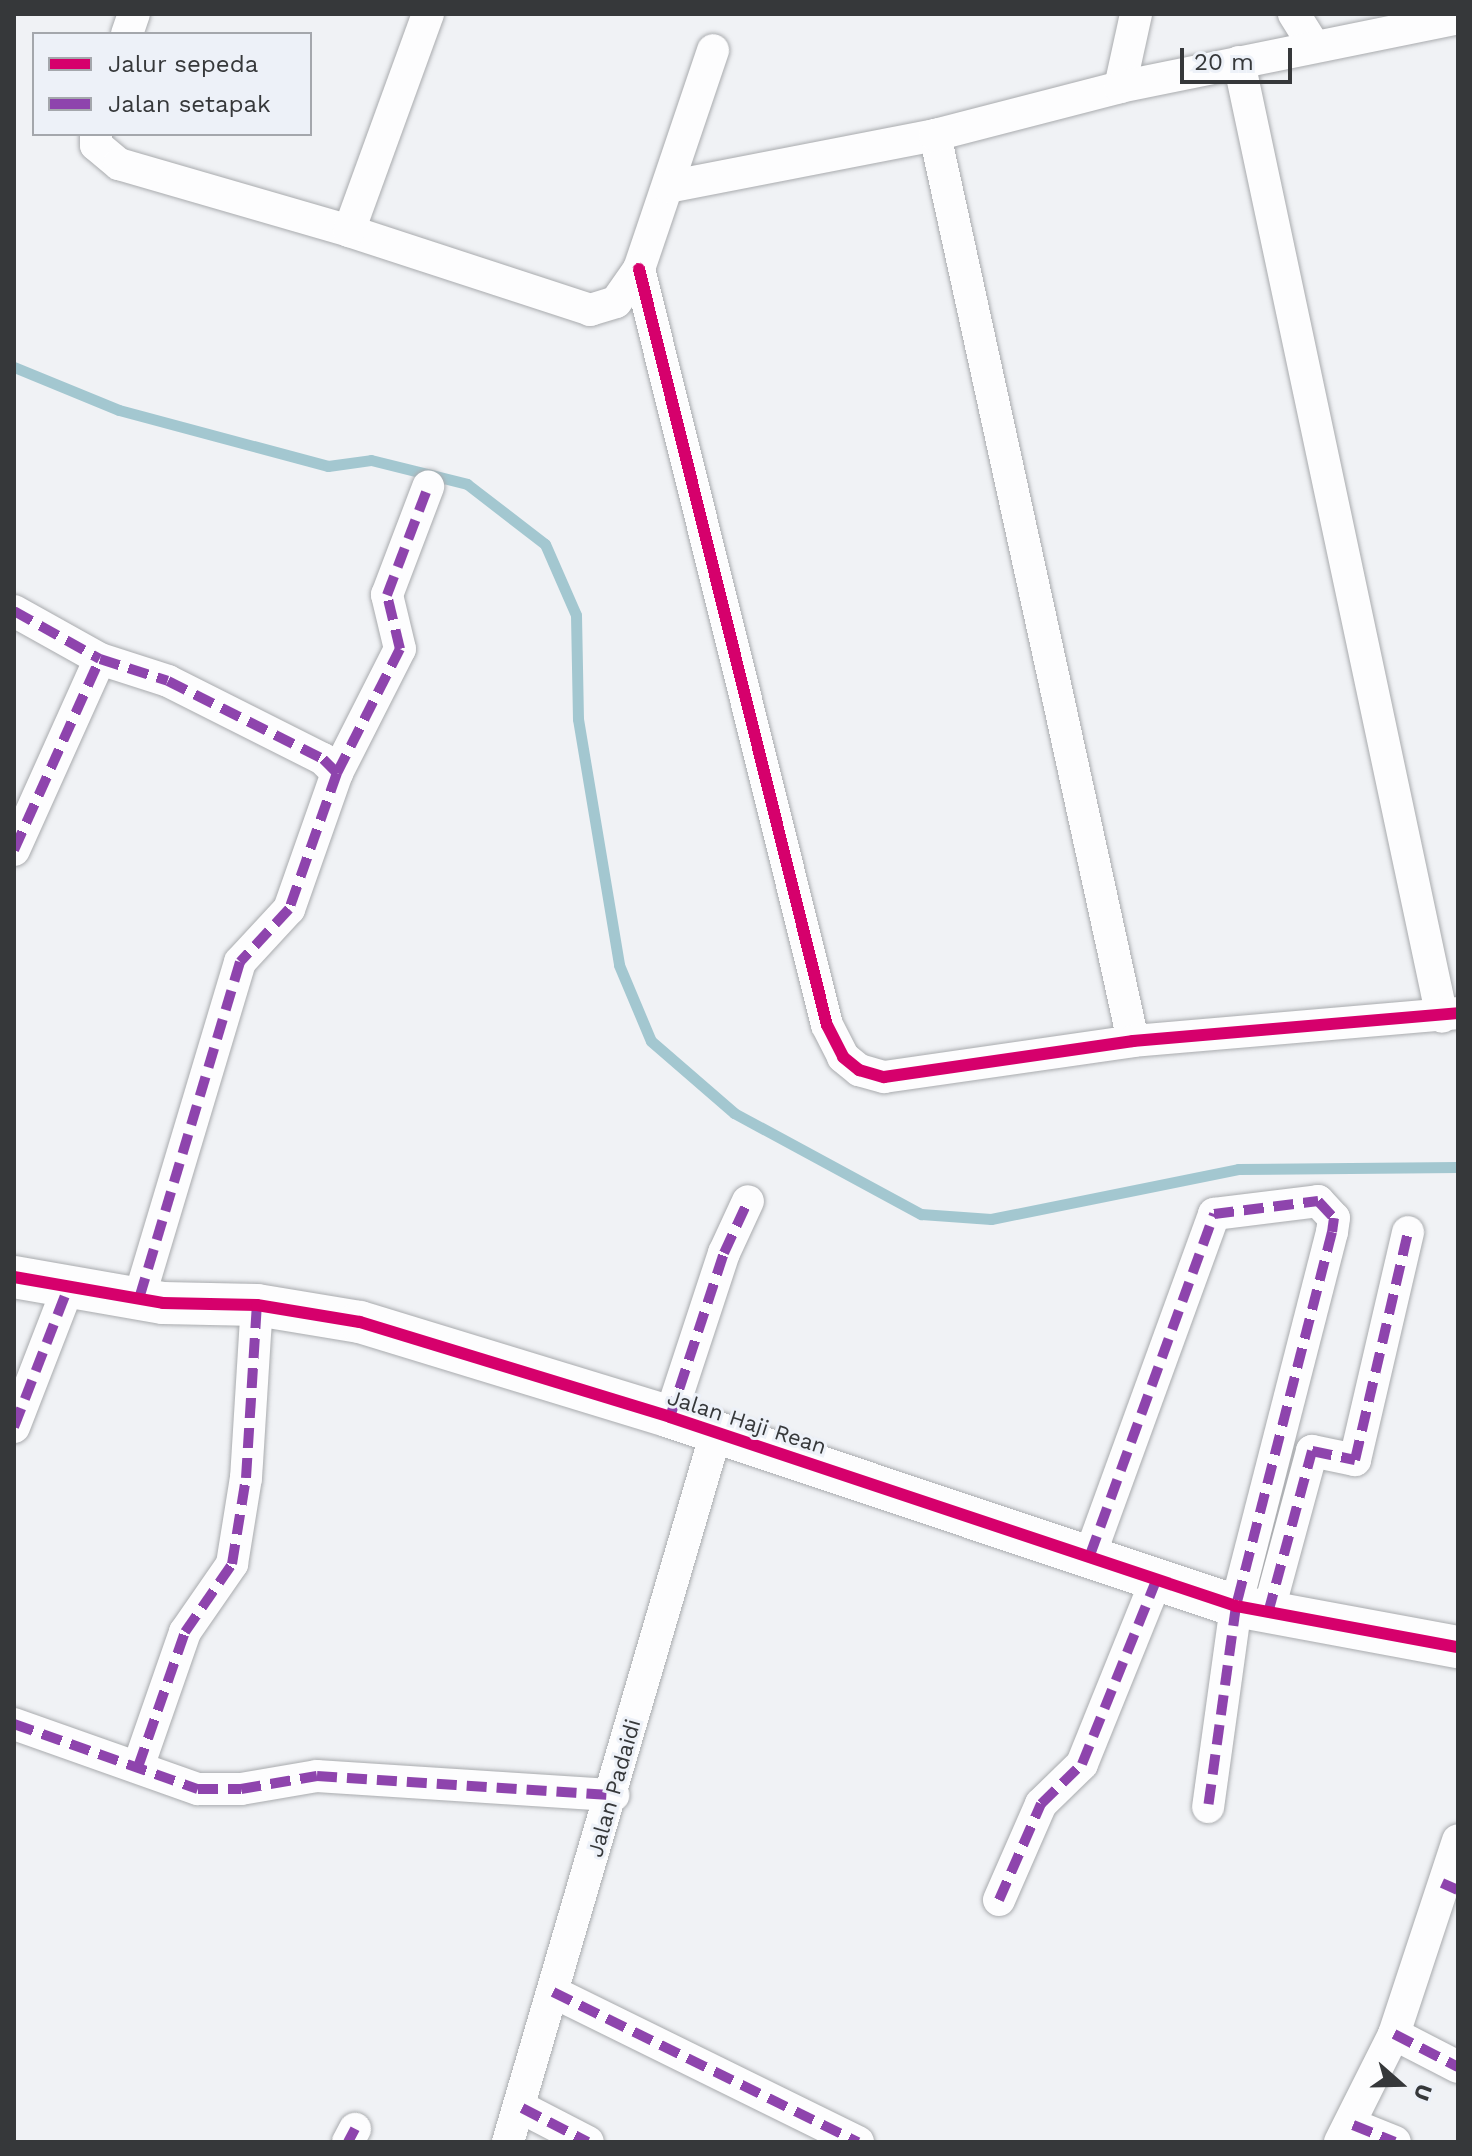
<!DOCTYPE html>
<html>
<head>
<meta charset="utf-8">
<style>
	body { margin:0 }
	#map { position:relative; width:1472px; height:2156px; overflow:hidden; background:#f0f2f5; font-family:"Work Sans",sans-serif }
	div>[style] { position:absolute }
	.stream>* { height:11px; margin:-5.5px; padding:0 5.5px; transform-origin:5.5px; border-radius:5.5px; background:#a3c7d0 }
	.roads { filter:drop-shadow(0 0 2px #a9abae) drop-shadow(0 0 2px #a9abae) }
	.minor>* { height:32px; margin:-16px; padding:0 16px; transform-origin:16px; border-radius:16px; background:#fdfdfe }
	.tertiary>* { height:42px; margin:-21px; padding:0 21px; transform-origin:21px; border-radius:21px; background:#fdfdfe }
	.quiet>* { height:10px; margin-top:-5px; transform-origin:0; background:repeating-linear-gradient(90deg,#8e44ad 0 20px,transparent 0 30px) }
	.cycleway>* { height:12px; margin:-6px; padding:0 6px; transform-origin:6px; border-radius:6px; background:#d6006c }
	span { translate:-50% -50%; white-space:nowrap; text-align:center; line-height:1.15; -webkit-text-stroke:6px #edf1f8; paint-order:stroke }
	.street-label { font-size:22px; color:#36383a }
	.frame { position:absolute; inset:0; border:16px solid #36383a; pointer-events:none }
	.legend { position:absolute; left:32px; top:32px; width:280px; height:104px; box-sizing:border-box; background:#edf1f8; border:2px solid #a4a7ac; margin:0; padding:10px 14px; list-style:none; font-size:24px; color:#36383a }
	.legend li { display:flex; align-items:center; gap:16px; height:40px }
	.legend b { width:40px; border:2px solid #a4a7ac }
	.north { position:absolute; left:1360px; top:2044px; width:80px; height:80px; -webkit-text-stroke:6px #edf1f8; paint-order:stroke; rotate:110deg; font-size:22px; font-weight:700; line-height:32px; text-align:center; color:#36383a }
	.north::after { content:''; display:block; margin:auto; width:28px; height:36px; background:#36383a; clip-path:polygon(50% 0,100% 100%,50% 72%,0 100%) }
	.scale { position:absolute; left:1180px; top:48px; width:112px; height:36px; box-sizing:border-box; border:4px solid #36383a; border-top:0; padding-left:10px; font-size:24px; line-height:28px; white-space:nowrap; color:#36383a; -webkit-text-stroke:6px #edf1f8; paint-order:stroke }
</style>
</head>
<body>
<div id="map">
	<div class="stream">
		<div style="left:14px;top:367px;width:113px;rotate:22.3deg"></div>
		<div style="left:119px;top:410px;width:216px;rotate:15deg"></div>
		<div style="left:328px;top:466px;width:43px;rotate:-7.9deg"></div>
		<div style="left:371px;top:460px;width:99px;rotate:14deg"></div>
		<div style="left:467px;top:484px;width:98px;rotate:37.6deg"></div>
		<div style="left:545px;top:544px;width:77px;rotate:66.4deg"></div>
		<div style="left:576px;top:615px;width:104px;rotate:88.9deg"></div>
		<div style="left:578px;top:719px;width:249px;rotate:80.5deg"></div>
		<div style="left:619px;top:965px;width:82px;rotate:67.2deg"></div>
		<div style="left:651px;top:1041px;width:110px;rotate:40.9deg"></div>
		<div style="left:734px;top:1113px;width:213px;rotate:28.4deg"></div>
		<div style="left:921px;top:1214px;width:70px;rotate:4.1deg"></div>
		<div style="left:991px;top:1219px;width:252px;rotate:-11.4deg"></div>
		<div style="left:1238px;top:1169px;width:220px;rotate:-0.5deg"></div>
	</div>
	<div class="roads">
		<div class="minor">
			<div style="left:1294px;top:14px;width:38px;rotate:58deg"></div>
			<div style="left:127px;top:34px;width:21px;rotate:-71deg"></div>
			<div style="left:1239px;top:62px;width:976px;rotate:78deg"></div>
			<div style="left:1120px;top:87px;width:75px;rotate:-77.6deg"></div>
			<div style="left:96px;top:134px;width:11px;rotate:90deg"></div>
			<div style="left:96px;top:145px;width:30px;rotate:40deg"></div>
			<div style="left:119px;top:164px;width:240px;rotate:16.2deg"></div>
			<div style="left:349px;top:231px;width:254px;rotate:18.1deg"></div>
			<div style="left:590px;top:310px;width:27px;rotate:-17deg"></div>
			<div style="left:616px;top:302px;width:40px;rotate:-55.1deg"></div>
			<div style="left:639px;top:269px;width:231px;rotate:-71.3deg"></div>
			<div style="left:935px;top:135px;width:927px;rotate:77.67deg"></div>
			<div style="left:668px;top:187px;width:272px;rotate:-11deg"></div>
			<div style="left:935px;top:135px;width:191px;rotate:-14.5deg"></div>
			<div style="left:1120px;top:87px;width:345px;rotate:-11.5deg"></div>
			<div style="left:349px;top:231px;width:231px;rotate:-70deg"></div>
			<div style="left:639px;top:269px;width:779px;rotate:76.04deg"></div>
			<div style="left:827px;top:1025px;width:36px;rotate:63deg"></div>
			<div style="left:843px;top:1057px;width:21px;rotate:39deg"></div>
			<div style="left:859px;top:1070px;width:26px;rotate:16deg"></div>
			<div style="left:884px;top:1077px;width:252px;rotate:-8.2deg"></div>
			<div style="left:1133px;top:1041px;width:326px;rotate:-4.9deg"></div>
			<div style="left:14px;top:611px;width:98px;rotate:29.2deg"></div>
			<div style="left:100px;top:659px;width:71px;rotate:17.9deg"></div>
			<div style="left:168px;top:681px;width:174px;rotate:26.7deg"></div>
			<div style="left:323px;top:759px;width:20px;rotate:45deg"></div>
			<div style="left:337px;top:773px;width:144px;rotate:109.4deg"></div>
			<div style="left:289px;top:909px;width:72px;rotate:132.8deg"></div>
			<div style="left:240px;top:962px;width:352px;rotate:106.7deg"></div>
			<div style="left:337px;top:773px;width:139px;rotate:-63.1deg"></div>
			<div style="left:400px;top:649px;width:56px;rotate:-103.5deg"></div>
			<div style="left:387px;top:595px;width:116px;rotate:-69.2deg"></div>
			<div style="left:14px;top:850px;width:209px;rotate:-65.8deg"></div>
			<div style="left:670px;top:1417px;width:173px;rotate:-71.8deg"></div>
			<div style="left:724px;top:1253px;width:57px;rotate:-65.2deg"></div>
			<div style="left:14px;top:1427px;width:149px;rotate:-68.8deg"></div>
			<div style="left:1090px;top:1555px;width:363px;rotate:-70deg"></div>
			<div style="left:1214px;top:1214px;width:105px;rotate:-7.1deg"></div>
			<div style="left:1318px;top:1201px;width:23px;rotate:47deg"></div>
			<div style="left:1334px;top:1218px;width:14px;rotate:98deg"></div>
			<div style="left:1332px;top:1232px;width:386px;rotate:104.4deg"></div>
			<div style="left:1236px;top:1606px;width:203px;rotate:97.9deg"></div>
			<div style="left:1268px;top:1613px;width:168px;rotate:-74.8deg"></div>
			<div style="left:1312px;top:1451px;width:44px;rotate:11.8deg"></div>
			<div style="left:1355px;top:1460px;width:234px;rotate:-76.9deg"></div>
			<div style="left:14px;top:1724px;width:195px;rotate:19.5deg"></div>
			<div style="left:198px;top:1789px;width:43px"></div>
			<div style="left:241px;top:1789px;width:77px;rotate:-9.7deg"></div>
			<div style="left:317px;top:1776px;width:297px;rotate:3.7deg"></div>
			<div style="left:138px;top:1767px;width:143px;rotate:-70.8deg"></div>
			<div style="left:185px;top:1632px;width:83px;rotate:-55.3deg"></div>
			<div style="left:232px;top:1564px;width:87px;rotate:-80.8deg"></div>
			<div style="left:246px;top:1478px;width:173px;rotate:-86.4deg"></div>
			<div style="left:999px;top:1900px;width:105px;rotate:-66.4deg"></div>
			<div style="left:1041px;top:1804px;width:57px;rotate:-44.3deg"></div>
			<div style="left:1082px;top:1764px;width:201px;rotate:-68deg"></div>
			<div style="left:553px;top:1992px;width:340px;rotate:26.2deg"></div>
			<div style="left:1394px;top:2034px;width:72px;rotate:27.3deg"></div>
			<div style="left:522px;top:2108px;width:74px;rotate:27.3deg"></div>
			<div style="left:1353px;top:2125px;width:45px;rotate:22deg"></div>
			<div style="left:348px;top:2142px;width:15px;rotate:-62deg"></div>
			<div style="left:508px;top:2142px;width:739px;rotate:-73.65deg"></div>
			<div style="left:1340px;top:2142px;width:121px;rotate:-63.4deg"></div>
			<div style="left:1394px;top:2034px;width:204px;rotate:-71.7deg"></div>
		</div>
		<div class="tertiary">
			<div style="left:14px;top:1277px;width:151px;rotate:9.9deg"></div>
			<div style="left:163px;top:1303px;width:94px;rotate:1.2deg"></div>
			<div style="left:257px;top:1305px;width:104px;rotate:9.4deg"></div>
			<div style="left:360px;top:1322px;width:324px;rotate:17deg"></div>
			<div style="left:670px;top:1417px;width:597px;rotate:18.47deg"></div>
			<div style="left:1236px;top:1606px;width:226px;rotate:10.5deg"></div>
		</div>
	</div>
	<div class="quiet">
		<div style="left:14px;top:611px;width:98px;rotate:29.2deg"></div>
		<div style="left:100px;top:659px;width:71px;rotate:17.9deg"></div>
		<div style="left:168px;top:681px;width:174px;rotate:26.7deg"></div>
		<div style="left:323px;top:759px;width:20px;rotate:45deg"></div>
		<div style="left:337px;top:773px;width:144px;rotate:109.4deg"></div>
		<div style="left:289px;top:909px;width:72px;rotate:132.8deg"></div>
		<div style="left:240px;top:962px;width:352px;rotate:106.7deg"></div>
		<div style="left:337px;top:773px;width:139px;rotate:-63.1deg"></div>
		<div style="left:400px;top:649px;width:56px;rotate:-103.5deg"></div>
		<div style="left:387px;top:595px;width:116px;rotate:-69.2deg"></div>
		<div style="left:14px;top:850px;width:209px;rotate:-65.8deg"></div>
		<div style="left:670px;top:1417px;width:173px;rotate:-71.8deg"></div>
		<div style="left:724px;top:1253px;width:57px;rotate:-65.2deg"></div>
		<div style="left:14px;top:1427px;width:149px;rotate:-68.8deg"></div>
		<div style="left:1090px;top:1555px;width:363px;rotate:-70deg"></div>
		<div style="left:1214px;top:1214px;width:105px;rotate:-7.1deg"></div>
		<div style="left:1318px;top:1201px;width:23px;rotate:47deg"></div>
		<div style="left:1334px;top:1218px;width:14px;rotate:98deg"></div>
		<div style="left:1332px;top:1232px;width:386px;rotate:104.4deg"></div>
		<div style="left:1236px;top:1606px;width:203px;rotate:97.9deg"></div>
		<div style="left:1268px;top:1613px;width:168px;rotate:-74.8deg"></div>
		<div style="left:1312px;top:1451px;width:44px;rotate:11.8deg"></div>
		<div style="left:1355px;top:1460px;width:234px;rotate:-76.9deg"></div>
		<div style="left:14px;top:1724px;width:195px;rotate:19.5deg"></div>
		<div style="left:198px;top:1789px;width:43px"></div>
		<div style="left:241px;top:1789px;width:77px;rotate:-9.7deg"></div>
		<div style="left:317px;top:1776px;width:297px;rotate:3.7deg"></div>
		<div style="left:138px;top:1767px;width:143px;rotate:-70.8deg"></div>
		<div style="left:185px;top:1632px;width:83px;rotate:-55.3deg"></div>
		<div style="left:232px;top:1564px;width:87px;rotate:-80.8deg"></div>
		<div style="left:246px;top:1478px;width:173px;rotate:-86.4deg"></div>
		<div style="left:1442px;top:1883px;width:17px;rotate:24deg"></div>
		<div style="left:999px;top:1900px;width:105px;rotate:-66.4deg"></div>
		<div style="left:1041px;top:1804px;width:57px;rotate:-44.3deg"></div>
		<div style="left:1082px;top:1764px;width:201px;rotate:-68deg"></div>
		<div style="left:553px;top:1992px;width:340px;rotate:26.2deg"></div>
		<div style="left:1394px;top:2034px;width:72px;rotate:27.3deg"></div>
		<div style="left:522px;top:2108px;width:74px;rotate:27.3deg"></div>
		<div style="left:1353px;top:2125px;width:45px;rotate:22deg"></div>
		<div style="left:348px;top:2142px;width:15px;rotate:-62deg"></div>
	</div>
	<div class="cycleway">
		<div style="left:639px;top:269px;width:779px;rotate:76.04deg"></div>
		<div style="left:827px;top:1025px;width:36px;rotate:63deg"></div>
		<div style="left:843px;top:1057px;width:21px;rotate:39deg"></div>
		<div style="left:859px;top:1070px;width:26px;rotate:16deg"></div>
		<div style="left:884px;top:1077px;width:252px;rotate:-8.2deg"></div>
		<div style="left:1133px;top:1041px;width:326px;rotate:-4.9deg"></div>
		<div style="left:14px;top:1277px;width:151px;rotate:9.9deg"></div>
		<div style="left:163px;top:1303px;width:94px;rotate:1.2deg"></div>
		<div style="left:257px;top:1305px;width:104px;rotate:9.4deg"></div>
		<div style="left:360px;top:1322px;width:324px;rotate:17deg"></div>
		<div style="left:670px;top:1417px;width:597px;rotate:18.47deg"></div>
		<div style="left:1236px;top:1606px;width:226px;rotate:10.5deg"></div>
	</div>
	<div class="street-label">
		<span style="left:747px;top:1422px;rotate:18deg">Jalan Haji Rean</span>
		<span style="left:614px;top:1788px;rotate:-74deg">Jalan Padaidi</span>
	</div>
	<div class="frame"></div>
	<ul class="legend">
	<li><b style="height:10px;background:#d6006c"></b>Jalur sepeda</li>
	<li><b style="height:10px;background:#8e44ad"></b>Jalan setapak</li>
	</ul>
	<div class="north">U</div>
	<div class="scale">20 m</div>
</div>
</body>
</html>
